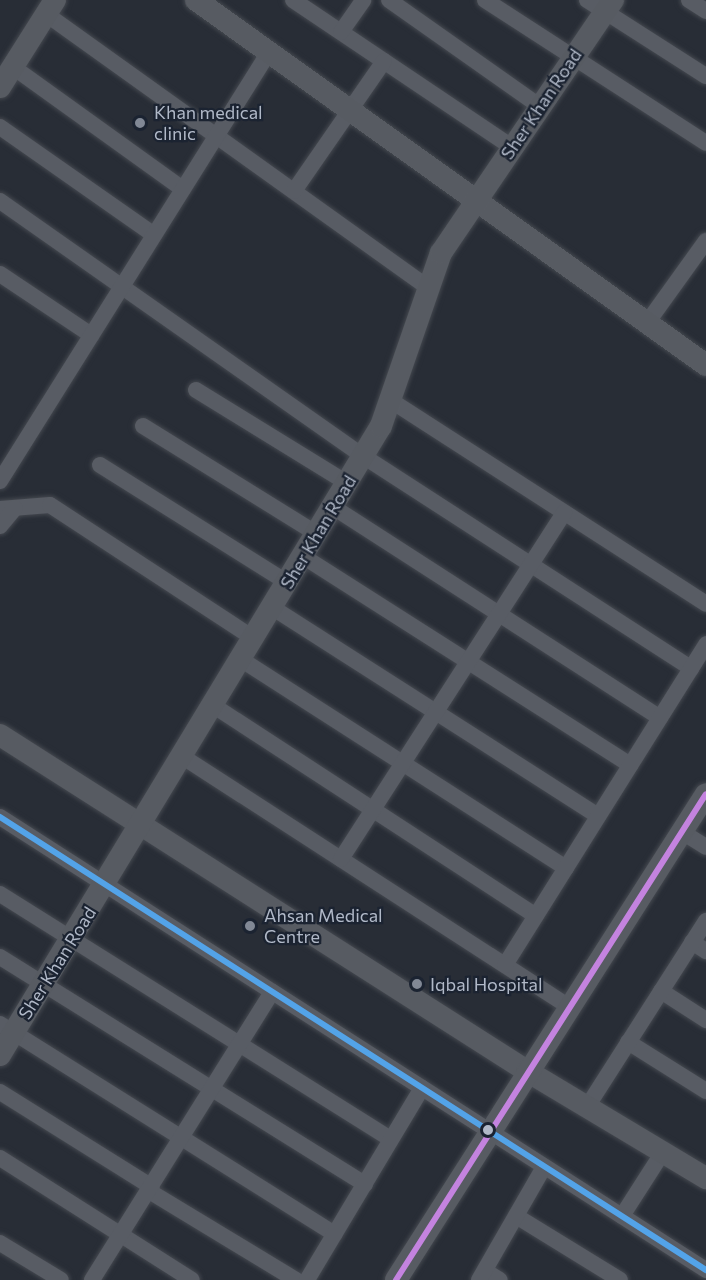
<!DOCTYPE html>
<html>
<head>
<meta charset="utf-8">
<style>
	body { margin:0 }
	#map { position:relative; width:706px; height:1280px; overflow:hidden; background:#282d36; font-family:Commissioner,sans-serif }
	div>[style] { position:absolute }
	.roads { filter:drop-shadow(0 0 2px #44484f) drop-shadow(0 0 2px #44484f) }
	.street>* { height:16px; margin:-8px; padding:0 8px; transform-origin:8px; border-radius:8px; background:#585c64 }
	.secondary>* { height:22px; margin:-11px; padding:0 11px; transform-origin:11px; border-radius:11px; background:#575b62 }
	.bus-1>* { height:6px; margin:-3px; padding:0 3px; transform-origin:3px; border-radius:3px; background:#53a3e8 }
	.bus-2>* { height:6px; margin:-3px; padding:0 3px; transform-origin:3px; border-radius:3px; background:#c483df }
	.dots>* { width:16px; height:16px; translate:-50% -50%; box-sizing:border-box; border:3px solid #1b2331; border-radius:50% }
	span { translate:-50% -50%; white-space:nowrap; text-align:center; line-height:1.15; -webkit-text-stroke:4.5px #1b2331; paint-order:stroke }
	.street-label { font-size:18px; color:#b1b9c8 }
	.poi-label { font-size:18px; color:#b1b9c8 }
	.left { translate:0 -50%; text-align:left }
</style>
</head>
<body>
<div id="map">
	<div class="roads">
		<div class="street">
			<div style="left:293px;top:0;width:264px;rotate:33.9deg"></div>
			<div style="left:389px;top:0;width:184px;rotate:35.2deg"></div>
			<div style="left:485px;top:0;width:263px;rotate:32.9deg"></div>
			<div style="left:587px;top:0;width:141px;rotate:32.6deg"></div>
			<div style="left:689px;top:0;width:20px;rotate:33deg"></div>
			<div style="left:46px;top:14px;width:471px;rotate:35.6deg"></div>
			<div style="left:341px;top:32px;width:39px;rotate:-55deg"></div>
			<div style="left:13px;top:67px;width:209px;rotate:35.7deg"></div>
			<div style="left:0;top:127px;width:188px;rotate:35deg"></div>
			<div style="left:294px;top:191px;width:158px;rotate:-55.3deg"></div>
			<div style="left:0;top:201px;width:444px;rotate:35.1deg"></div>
			<div style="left:363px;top:456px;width:391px;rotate:32.9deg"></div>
			<div style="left:0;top:274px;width:110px;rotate:33.8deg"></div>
			<div style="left:647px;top:323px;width:101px;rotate:-54.3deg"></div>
			<div style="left:196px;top:390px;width:177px;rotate:31.6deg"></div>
			<div style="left:390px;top:400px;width:376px;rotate:32.8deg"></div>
			<div style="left:143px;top:426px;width:205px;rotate:31.8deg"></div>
			<div style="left:100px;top:465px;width:222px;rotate:32.1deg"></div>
			<div style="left:0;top:481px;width:506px;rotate:-57.91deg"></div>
			<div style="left:333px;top:507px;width:389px;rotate:32.8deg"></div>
			<div style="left:0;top:509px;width:50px;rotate:-4.6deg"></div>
			<div style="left:50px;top:505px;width:245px;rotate:33.2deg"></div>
			<div style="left:0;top:526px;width:23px;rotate:-50deg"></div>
			<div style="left:304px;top:557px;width:387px;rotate:32.5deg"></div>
			<div style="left:273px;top:608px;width:386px;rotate:32.6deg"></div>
			<div style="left:242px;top:660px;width:385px;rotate:32.7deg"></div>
			<div style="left:214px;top:706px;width:384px;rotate:33.1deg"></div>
			<div style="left:183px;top:757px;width:460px;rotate:32.9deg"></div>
			<div style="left:0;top:817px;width:839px;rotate:32.69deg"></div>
			<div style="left:682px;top:832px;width:28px;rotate:32deg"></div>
			<div style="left:341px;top:859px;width:412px;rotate:-57.2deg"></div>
			<div style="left:0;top:894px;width:461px;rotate:32.1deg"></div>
			<div style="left:692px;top:942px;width:17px;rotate:33deg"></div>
			<div style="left:0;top:957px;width:430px;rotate:31.9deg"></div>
			<div style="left:505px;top:965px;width:379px;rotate:-57.9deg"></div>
			<div style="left:661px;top:991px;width:54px;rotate:32.8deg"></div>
			<div style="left:0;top:1024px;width:395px;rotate:32.1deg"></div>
			<div style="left:628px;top:1042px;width:92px;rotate:32.1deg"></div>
			<div style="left:0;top:1092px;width:179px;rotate:32deg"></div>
			<div style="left:587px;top:1107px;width:221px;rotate:-57.4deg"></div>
			<div style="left:0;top:1158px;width:227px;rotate:32.4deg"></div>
			<div style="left:149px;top:1191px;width:172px;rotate:31.2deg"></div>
			<div style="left:516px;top:1216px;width:122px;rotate:31.6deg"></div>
			<div style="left:622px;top:1216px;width:76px;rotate:-57.4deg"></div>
			<div style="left:0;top:1243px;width:71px;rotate:31.2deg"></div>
			<div style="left:485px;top:1271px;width:17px;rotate:31deg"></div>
			<div style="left:92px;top:1280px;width:340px;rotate:-58deg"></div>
			<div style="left:307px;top:1280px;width:224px;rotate:-59.1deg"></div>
			<div style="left:479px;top:1280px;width:130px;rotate:-60.1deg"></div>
		</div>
		<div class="secondary">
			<div style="left:196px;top:0;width:627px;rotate:35.59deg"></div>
			<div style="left:0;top:87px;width:103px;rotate:-57.7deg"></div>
			<div style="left:0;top:735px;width:625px;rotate:32.52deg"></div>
			<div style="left:527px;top:1071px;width:209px;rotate:30.9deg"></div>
			<div style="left:0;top:1055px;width:735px;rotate:-58.8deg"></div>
			<div style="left:381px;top:426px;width:183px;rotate:-70.9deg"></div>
			<div style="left:441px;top:253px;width:306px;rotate:-55.8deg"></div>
			<div style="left:396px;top:1280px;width:576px;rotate:-57.47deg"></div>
		</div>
	</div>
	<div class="bus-1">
		<div style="left:0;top:817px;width:839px;rotate:32.69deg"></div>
	</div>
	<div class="bus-2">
		<div style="left:396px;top:1280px;width:576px;rotate:-57.47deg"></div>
	</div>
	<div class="dots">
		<div style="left:140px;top:123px;background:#818895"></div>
		<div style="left:250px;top:926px;background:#818895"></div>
		<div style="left:417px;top:984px;background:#818895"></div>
		<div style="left:488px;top:1130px;background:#b1b9c8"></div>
	</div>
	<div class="street-label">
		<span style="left:541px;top:104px;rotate:-56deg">Sher Khan Road</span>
		<span style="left:318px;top:532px;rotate:-59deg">Sher Khan Road</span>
		<span style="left:57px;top:963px;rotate:-58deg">Sher Khan Road</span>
	</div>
	<div class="poi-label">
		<span class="left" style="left:154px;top:123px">Khan medical<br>clinic</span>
		<span class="left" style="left:264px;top:926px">Ahsan Medical<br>Centre</span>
		<span class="left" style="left:430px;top:984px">Iqbal Hospital</span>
	</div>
</div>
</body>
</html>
